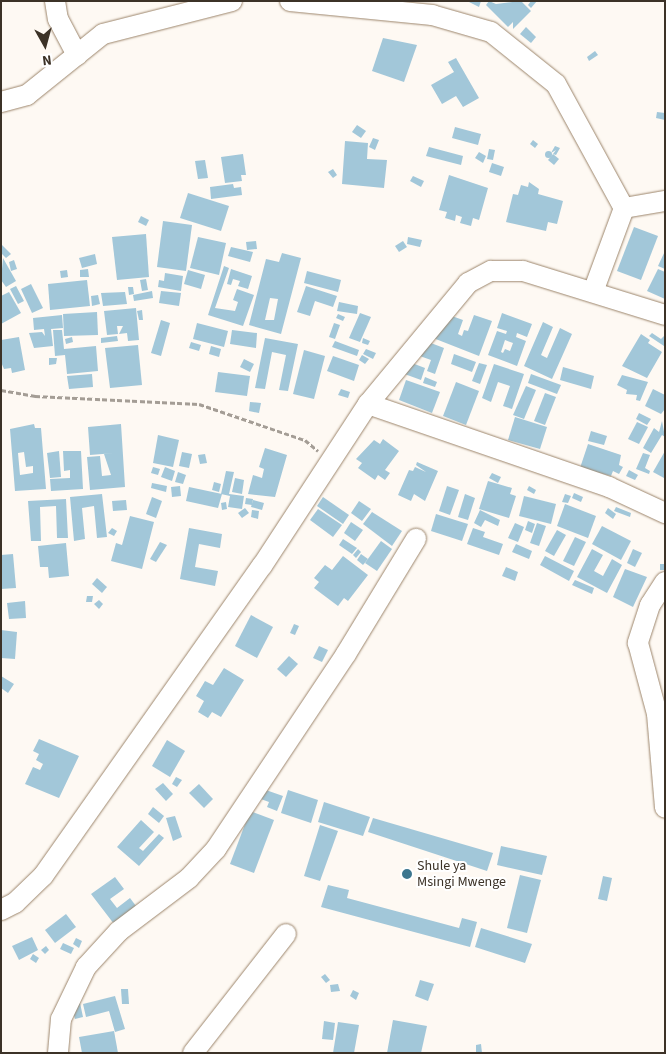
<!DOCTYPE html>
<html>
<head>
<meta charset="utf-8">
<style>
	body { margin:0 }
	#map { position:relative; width:666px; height:1054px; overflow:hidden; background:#fef9f3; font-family:"Source Sans 3",sans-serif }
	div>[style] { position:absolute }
	.building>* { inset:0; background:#a2c7d9 }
	.round { border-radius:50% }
	.path>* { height:3px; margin-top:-1.5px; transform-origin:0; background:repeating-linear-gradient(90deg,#a49d95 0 5px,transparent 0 7.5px) }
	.roads { filter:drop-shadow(0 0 1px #9c856b) drop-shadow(0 0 1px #9c856b) }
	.minor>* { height:20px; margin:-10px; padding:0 10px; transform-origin:10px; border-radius:10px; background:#fff }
	.dots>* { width:14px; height:14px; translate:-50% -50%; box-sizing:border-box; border:2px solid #fff; border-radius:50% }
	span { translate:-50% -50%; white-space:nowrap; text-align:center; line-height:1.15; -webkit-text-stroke:4px #fff; paint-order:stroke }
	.poi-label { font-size:14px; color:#3c3227 }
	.left { translate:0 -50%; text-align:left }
	.frame { position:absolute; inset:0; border:2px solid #3c3227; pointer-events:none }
	.north { position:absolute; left:20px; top:20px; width:50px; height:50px; -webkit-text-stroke:4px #fff; paint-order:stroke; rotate:173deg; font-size:14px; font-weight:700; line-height:20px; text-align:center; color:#3c3227 }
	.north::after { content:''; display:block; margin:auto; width:18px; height:22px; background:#3c3227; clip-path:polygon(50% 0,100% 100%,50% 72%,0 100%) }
</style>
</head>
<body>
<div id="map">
	<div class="building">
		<div style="clip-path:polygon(467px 1px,481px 1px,479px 7px)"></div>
		<div style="clip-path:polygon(489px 1px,496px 4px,521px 1px,531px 11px,513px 29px,513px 22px,508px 27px,486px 5px)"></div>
		<div style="clip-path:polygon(531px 1px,537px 1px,531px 8px,528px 5px)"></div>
		<div style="clip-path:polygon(526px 27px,536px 37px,531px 43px,520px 34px)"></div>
		<div style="clip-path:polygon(383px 38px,417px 45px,404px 82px,372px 71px)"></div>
		<div style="clip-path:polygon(595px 51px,598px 55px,589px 61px,587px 57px)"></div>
		<div style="clip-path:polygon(456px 58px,479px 98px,463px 107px,456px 96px,442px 104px,431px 85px,454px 72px,448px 62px)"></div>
		<div style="clip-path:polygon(657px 112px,665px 113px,665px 120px,656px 118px)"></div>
		<div style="clip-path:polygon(357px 125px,366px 131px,361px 138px,352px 132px)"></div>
		<div style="clip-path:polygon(455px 127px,481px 134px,478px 145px,452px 138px)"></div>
		<div style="clip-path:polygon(373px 138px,379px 140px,375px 150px,369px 147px)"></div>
		<div style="clip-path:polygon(533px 140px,538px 144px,535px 148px,530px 144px)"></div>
		<div style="clip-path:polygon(345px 141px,368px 143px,367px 159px,387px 160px,384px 188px,342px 184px)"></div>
		<div style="clip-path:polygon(555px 146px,560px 148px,556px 155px,553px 154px,556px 150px,551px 153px)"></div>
		<div style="clip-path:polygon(429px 147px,463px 156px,461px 165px,426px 156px)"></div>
		<div style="clip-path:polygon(489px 149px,495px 150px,493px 160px,487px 159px)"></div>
		<div class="round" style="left:544.5px;top:150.5px;width:7px;height:7px"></div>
		<div style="clip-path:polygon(479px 152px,486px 156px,483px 163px,475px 158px)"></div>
		<div style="clip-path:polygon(243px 154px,246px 175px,241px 175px,242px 181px,225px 183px,221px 157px)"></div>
		<div style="clip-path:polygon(553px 154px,559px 159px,554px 165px,548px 160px)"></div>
		<div style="clip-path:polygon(205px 160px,208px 178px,198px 179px,195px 161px)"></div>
		<div style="clip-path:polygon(492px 163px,504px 167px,501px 176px,489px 172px)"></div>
		<div style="clip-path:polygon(333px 169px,337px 175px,333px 178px,328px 172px)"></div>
		<div style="clip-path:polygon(449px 175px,488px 188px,479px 220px,473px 218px,471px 226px,460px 223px,462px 217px,456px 215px,455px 221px,445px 218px,447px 212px,439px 210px)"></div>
		<div style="clip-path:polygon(413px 176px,424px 181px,421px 187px,410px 181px)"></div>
		<div style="clip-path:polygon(529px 182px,539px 189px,538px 194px,563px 201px,557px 224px,548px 222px,546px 231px,506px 222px,513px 194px,518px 195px,521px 185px,528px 187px)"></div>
		<div style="clip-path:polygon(233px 184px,234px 188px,241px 187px,242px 195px,211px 199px,210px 187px)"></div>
		<div style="clip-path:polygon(188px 193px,229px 206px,221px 231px,180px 218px)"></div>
		<div style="clip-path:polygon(141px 216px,149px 220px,146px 226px,138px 222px)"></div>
		<div style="clip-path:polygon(163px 221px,192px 225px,186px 271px,157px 267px)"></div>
		<div style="clip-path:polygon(634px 227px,658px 236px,641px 280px,617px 271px)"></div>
		<div style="clip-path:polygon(146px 234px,149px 277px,117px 280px,112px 237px)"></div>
		<div style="clip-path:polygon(198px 237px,226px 243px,219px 275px,190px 268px)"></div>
		<div style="clip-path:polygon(408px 237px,422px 240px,420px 247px,407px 244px)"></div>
		<div style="clip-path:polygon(256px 241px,257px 249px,247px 250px,246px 242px)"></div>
		<div style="clip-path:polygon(403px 241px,407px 247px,399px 252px,395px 246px)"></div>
		<div style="clip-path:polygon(1px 244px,11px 254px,6px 258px,1px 253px)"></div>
		<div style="clip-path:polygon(231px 247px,253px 252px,250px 262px,228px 256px)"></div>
		<div style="clip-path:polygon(665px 251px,665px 269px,658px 266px)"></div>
		<div style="clip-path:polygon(evenodd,282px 253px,301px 258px,281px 334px,249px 325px,266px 259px,279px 262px,282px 253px,270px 298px,278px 299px,274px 320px,265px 320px,270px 298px)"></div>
		<div style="clip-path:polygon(95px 254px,97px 264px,82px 268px,79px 258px)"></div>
		<div style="clip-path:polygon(3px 258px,16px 281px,6px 287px,1px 280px)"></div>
		<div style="clip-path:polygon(14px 260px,17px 269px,11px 271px,9px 262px)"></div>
		<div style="clip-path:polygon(224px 266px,229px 268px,215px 308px,235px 311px,238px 302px,233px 300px,237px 289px,254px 295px,243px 326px,208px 315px)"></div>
		<div style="clip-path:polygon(88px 269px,89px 277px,80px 277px,80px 270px)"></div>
		<div style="clip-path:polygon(231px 269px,252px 276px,248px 289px,238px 286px,240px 281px,233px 279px,231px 285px,227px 284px)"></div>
		<div style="clip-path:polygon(658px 269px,665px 272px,665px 299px,647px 291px)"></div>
		<div style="clip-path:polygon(67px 270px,68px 277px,61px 278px,60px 271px)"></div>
		<div style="clip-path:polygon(188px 270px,205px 275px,201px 289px,184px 284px)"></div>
		<div style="clip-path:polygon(307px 271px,341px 280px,338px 292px,304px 283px)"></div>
		<div style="clip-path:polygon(165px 273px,183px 276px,181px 291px,158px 287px,159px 280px,164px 281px)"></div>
		<div style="clip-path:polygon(146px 279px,148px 290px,142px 291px,140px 280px)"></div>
		<div style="clip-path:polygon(87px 280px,90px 306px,50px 310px,48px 284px)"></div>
		<div style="clip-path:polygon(31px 284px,43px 308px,32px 313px,21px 289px)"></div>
		<div style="clip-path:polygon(16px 286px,24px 301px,18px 304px,10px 289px)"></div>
		<div style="clip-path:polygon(306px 286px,337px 296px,333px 307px,315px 301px,310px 316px,297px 312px)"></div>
		<div style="clip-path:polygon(128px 287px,133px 287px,134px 294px,129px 295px)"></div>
		<div style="clip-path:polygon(152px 291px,153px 298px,134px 301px,133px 295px)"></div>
		<div style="clip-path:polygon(161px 291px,181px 293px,179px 306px,159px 303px)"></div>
		<div style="clip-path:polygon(9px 292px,21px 313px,1px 324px,1px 296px)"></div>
		<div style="clip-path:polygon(125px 292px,127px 304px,103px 306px,101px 293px)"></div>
		<div style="clip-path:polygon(98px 295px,100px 304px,92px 306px,91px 296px)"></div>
		<div style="clip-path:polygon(339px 302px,358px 306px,357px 314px,337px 311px)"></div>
		<div style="clip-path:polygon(136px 308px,139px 340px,128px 341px,127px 333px,119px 334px,123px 326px,117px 326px,118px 334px,107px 335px,104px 311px)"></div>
		<div style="clip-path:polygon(142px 310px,143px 320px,139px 320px,137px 311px)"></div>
		<div style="clip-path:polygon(97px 312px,98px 335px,64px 336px,63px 314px)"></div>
		<div style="clip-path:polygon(360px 313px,371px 317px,360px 342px,349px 338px)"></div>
		<div style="clip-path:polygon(evenodd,502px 313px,532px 324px,527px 337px,517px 333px,516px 337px,526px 341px,517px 366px,488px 355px,497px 331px,506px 334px,507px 331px,497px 328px,502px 313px,505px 340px,513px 343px,510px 351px,505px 349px,503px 353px,501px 352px,505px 340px)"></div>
		<div style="clip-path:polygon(338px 314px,345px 317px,343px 321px,336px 318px)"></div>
		<div style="clip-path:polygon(62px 315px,63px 328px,51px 329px,53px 346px,34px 348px,29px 333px,42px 332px,45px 336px,44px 329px,34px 330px,33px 318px)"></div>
		<div style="clip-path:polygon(449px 315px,463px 320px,458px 334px,462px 336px,464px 330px,468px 331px,474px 315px,492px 321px,479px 356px,428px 336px)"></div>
		<div style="clip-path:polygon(161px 320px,170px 323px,161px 356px,151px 353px)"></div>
		<div style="clip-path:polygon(543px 322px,553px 327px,541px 355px,547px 358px,560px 328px,572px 334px,552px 379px,524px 366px)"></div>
		<div style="clip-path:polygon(197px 323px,228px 331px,224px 347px,193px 339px)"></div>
		<div style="clip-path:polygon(334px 323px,340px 325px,335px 339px,329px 337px)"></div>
		<div style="clip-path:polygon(53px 330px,62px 330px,64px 349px,96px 346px,98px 371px,67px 374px,65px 355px,55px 356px)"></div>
		<div style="clip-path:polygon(232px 330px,257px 333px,256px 348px,230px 344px)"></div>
		<div style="clip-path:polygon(652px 333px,661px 339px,665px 335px,664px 346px,649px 336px)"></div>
		<div style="clip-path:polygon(641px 334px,650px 340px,648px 343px,662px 352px,647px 378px,622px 366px)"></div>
		<div style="clip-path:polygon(117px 336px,118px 341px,101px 343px,101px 338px)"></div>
		<div style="clip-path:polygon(19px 337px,25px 370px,12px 373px,11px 368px,4px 369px,1px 362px,1px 340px)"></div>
		<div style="clip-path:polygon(72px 337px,73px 342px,66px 344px,65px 339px)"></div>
		<div style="clip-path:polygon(265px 338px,298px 344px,288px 391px,279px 390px,286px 355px,272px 352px,265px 389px,255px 388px)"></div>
		<div style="clip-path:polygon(363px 338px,370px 341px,368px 345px,362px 343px)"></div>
		<div style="clip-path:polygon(423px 340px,444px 348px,435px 374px,427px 371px,431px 360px,417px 355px)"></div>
		<div style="clip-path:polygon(335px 341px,359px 350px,357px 356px,332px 347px)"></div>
		<div style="clip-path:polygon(191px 342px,201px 345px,199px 351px,189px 348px)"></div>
		<div style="clip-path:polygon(138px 345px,142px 385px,110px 388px,105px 348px)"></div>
		<div style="clip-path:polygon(211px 346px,221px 349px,219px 357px,209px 354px)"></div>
		<div style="clip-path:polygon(366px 349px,376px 353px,373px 359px,363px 354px)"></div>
		<div style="clip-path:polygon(304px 350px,325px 356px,314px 399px,293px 394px)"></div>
		<div style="clip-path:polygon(454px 354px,476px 362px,472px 372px,451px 364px)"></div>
		<div style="clip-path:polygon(362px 355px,369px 359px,365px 364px,359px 360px)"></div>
		<div style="clip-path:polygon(333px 356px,359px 365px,354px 381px,327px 371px)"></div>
		<div style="clip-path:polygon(49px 358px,57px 358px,56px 364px,49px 365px)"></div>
		<div style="clip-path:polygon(244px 359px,254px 364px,250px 372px,240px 367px)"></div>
		<div style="clip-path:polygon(404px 360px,425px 368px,421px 380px,399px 372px)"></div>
		<div style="clip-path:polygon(479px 363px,487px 365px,480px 384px,472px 381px)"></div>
		<div style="clip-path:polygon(494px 364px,524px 374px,512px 409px,503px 406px,510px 386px,498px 382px,491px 402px,482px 398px)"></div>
		<div style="clip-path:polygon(563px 367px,594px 376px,591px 389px,560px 380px)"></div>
		<div style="clip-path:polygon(218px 372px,250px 376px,247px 396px,215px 392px)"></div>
		<div style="clip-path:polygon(92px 374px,93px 387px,69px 389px,67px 376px)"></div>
		<div style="clip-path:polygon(531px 374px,561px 385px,557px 394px,528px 383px)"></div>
		<div style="clip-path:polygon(622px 375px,648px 382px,640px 401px,636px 400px,637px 395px,626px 394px,627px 390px,617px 385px)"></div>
		<div style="clip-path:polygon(425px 377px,437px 382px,435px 387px,423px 383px)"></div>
		<div style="clip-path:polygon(406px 380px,440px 392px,432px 413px,399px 400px)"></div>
		<div style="clip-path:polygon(456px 382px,479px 391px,466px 425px,443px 416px)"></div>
		<div style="clip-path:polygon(526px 386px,536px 390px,524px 419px,513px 415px)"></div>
		<div style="clip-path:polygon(341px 389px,350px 392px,348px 398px,338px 395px)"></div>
		<div style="clip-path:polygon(653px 389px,665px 395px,665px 409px,661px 414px,645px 406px)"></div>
		<div style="clip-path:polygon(545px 393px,556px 397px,545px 425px,534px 421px)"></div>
		<div style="clip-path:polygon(250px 402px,261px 403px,259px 413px,249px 411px)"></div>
		<div style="clip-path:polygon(639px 413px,651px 419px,647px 425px,636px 419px)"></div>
		<div style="clip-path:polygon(515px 417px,547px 427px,540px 449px,508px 440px)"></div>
		<div style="clip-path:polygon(662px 421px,665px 437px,662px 435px,651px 453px,643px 448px,654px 428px,659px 432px)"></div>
		<div style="clip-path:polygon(637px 422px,648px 427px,639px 444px,628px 439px)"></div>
		<div style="clip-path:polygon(evenodd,34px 424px,35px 428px,41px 428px,46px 489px,15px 491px,10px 429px,34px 424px,24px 452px,26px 467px,33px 466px,33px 473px,20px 475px,18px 453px,24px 452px)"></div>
		<div style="clip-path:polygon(121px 424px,125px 487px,90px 490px,87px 457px,100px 456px,102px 476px,111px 475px,104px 454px,115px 453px,90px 455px,88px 427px)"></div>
		<div style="clip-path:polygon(591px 431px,607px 436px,604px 445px,588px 441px)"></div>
		<div style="clip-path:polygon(158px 435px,179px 440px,173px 467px,153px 463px)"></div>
		<div style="clip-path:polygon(383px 439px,399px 451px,385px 470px,390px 473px,385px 480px,378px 475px,375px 480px,358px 468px,362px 463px,356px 459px,374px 440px,380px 444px)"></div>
		<div style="clip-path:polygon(588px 444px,621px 455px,619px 465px,623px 467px,619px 474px,613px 471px,611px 476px,580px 468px)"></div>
		<div style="clip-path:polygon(265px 448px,287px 455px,275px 497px,248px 494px,253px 475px,262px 478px,264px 469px,259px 467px)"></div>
		<div style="clip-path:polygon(59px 451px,61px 477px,50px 478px,47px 453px)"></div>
		<div style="clip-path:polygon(63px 451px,81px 451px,83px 489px,51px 491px,50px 479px,70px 478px,70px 470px,64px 471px)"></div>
		<div style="clip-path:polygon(665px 451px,665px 476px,664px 478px,653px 472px)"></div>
		<div style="clip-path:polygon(182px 452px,192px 454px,189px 468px,179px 466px)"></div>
		<div style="clip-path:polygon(643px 453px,650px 455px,645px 468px,650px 471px,649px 474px,636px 469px)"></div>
		<div style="clip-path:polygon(205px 454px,207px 463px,200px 464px,198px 455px)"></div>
		<div style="clip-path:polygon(417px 462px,438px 471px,425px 501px,414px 494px,411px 501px,398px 495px,409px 470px,413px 471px,415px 467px,426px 472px,416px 465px)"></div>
		<div style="clip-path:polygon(153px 467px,160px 469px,158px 475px,151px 473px)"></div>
		<div style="clip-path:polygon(165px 467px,175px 471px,172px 481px,161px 477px)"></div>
		<div style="clip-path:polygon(629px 470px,638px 475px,635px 480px,626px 476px)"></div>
		<div style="clip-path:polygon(226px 471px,234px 472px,229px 494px,244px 496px,242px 509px,228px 507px,230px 496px,221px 494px)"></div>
		<div style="clip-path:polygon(178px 472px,186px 475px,183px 484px,175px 482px)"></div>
		<div style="clip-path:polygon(492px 473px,501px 477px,498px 483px,489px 478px)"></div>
		<div style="clip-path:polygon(235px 478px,244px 480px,242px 494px,232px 492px)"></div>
		<div style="clip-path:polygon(488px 481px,512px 488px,510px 494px,516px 496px,509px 518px,479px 509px)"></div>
		<div style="clip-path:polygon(214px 482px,221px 484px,219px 492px,212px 490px)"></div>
		<div style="clip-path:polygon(152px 483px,167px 486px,166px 492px,151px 488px)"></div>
		<div style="clip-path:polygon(180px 486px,181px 496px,172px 497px,171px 487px)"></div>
		<div style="clip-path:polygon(447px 486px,459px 490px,450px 515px,439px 511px)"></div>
		<div style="clip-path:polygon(529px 486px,536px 490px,534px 494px,527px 490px)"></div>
		<div style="clip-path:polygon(189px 487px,222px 494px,218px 508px,186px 501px)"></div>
		<div style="clip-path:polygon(574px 493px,583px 497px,581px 502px,572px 498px)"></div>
		<div style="clip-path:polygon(102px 494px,107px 537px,97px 538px,94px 506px,82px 508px,85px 539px,74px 541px,70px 497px)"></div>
		<div style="clip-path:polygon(465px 494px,475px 498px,468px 520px,458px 517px)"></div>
		<div style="clip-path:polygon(565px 494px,571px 496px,568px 503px,562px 502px)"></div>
		<div style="clip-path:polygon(524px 496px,556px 504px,551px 524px,519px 516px)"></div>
		<div style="clip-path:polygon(152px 497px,162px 501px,156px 518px,146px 514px)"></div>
		<div style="clip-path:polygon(323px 497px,349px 515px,343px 524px,317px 506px)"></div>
		<div style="clip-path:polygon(246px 498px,253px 499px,252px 505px,245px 504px)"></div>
		<div style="clip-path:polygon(66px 499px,68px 538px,57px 538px,56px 506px,40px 507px,41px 541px,31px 541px,28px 501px)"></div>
		<div style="clip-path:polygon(126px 500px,127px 510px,113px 511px,112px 501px)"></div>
		<div style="clip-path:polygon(253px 500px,264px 503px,262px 510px,251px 507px)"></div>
		<div style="clip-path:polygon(359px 501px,371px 509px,362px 521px,351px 513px)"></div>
		<div style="clip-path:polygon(226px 502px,227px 509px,222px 510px,221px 503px)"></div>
		<div style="clip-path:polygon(565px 504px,596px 516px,588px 538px,557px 526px)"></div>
		<div style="clip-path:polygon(616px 507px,631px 513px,630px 517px,614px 511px)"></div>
		<div style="clip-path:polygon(245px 508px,249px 513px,242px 518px,238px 513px)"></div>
		<div style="clip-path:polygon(608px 508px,616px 514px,613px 519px,605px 513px)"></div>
		<div style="clip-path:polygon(318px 509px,342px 525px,333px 537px,310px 520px)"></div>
		<div style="clip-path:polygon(252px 510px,259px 511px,258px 519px,251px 517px)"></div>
		<div style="clip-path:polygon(480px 510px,500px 520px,498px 526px,485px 520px,481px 527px,474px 523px)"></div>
		<div style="clip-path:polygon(372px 512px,402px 531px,392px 546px,363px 524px)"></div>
		<div style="clip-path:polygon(436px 514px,468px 524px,462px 541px,431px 531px)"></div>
		<div style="clip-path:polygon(130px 516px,154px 522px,142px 569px,111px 561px,116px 543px,122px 545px)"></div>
		<div style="clip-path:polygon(528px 521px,535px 524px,532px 533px,525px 530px)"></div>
		<div style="clip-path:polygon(351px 522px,363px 530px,355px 541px,344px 533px)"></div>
		<div style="clip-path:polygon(515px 523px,524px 527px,518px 542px,508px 538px)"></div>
		<div style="clip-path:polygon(537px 523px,546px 526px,539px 546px,530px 543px)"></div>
		<div style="clip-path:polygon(602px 526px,631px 541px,621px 560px,592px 544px)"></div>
		<div style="clip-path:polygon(112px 528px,117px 531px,114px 536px,108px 533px)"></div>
		<div style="clip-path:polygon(189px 528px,222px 534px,220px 548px,199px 544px,195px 567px,218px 571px,215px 586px,180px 579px)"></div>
		<div style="clip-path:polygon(473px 528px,485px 532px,483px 537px,503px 544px,499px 555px,467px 544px)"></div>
		<div style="clip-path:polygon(557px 530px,566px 535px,554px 556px,545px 551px)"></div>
		<div style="clip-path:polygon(575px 537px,586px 542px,574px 566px,563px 561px)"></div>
		<div style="clip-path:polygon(343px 539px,357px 548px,352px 554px,339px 545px)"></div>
		<div style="clip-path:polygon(381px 541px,392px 549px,377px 571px,365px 563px)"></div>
		<div style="clip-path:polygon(160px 542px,167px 545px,156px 562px,150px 559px)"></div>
		<div style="clip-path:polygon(66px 543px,69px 576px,49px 578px,48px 567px,40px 567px,38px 546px)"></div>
		<div style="clip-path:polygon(516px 544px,532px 551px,529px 559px,512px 552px)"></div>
		<div style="clip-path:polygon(358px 549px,361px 552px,356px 558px,353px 555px)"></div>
		<div style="clip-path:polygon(592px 549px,603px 555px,594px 571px,603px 576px,612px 559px,622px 565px,607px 593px,577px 577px)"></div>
		<div style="clip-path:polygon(633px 549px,642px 553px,635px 567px,627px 563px)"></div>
		<div style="clip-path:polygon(13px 554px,16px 588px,1px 589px,1px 555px)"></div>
		<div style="clip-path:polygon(361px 554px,368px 559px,363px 565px,357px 560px)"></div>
		<div style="clip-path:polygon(343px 556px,368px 575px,348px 601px,344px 598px,338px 606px,314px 588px,319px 582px,314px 578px,325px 565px,332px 570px)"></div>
		<div style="clip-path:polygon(545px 556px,574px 571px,569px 581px,540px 565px)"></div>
		<div style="clip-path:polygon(660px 564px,665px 564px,665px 570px,660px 570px)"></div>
		<div style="clip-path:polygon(506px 567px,518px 572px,515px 581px,502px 576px)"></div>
		<div style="clip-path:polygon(625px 569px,647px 577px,633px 607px,613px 597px)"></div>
		<div style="clip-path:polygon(97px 578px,107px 587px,102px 593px,92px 584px)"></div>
		<div style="clip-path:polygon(575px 580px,594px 588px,592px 594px,572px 585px)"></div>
		<div style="clip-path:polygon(87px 596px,93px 596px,92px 602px,86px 602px)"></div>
		<div style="clip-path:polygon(99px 600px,103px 604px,99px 609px,94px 604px)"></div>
		<div style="clip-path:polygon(25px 601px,26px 618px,9px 619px,7px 603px)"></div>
		<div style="clip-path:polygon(251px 615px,273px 627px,257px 658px,235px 646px)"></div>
		<div style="clip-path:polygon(294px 624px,299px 626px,295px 635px,290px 633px)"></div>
		<div style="clip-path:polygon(1px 630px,17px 632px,15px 659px,1px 658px)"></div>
		<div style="clip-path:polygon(319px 646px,328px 650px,322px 662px,313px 658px)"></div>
		<div style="clip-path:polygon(289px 656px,298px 664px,286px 677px,277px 669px)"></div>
		<div style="clip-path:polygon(224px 668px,244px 680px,221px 717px,212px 712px,208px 718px,198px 712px,204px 701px,196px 696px,205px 681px,213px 685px)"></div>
		<div style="clip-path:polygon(1px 676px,14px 684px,8px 693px,1px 688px)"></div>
		<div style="clip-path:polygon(39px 739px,79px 756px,59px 798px,25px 784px,33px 767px,40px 770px,43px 764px,36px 760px,39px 754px,33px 751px)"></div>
		<div style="clip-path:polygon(167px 740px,185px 751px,170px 777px,152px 766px)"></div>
		<div style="clip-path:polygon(176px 777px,182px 780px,177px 787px,172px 784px)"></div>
		<div style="clip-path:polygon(163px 783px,173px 794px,166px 801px,155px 789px)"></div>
		<div style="clip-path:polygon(199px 784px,213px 799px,204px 808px,189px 793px)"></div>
		<div style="clip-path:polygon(263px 789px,283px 796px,277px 811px,267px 807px,269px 802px,258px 798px)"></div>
		<div style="clip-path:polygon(288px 790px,318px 800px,311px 823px,281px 813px)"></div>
		<div style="clip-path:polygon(324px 802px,370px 817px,363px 836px,318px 822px)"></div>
		<div style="clip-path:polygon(153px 807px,164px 816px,159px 823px,148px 814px)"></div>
		<div style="clip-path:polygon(250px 811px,274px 820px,254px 873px,230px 864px)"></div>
		<div style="clip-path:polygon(175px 816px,182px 837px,173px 841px,166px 818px)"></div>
		<div style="clip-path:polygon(373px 818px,493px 853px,487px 871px,368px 832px)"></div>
		<div style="clip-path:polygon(141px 820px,154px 832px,139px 848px,143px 851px,159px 834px,164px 838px,139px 866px,117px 847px)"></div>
		<div style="clip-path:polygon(320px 825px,338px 831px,320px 881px,304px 876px)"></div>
		<div style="clip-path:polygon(501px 846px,547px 856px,542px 875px,497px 865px)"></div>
		<div style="clip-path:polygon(520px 875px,541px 880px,527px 933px,507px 928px)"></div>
		<div style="clip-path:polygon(603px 876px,612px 878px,607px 901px,598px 899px)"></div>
		<div style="clip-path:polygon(115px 877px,124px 889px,110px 899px,117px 908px,130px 898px,136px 906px,114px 924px,91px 894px)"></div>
		<div style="clip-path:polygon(328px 885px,349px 890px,347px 898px,459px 928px,462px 918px,477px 922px,470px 947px,321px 907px)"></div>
		<div style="clip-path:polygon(66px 914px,76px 927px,55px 943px,45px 930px)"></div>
		<div style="clip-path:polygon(481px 928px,532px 944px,525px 963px,475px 947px)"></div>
		<div style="clip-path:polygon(32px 937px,38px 950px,19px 960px,12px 946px)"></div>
		<div style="clip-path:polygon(76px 938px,82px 941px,79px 948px,73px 944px)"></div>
		<div style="clip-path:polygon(63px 943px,74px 948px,71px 954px,60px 949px)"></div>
		<div style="clip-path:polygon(46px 946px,49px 950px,45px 954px,41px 950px)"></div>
		<div style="clip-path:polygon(33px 954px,39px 958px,36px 963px,30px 959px)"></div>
		<div style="clip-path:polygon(325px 974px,330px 980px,326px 983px,321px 977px)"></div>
		<div style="clip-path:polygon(420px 980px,434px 984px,428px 1001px,415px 996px)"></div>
		<div style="clip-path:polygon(338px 984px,340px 991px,331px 992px,330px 985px)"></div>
		<div style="clip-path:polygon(121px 989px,128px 989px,129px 1004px,122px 1004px)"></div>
		<div style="clip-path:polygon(353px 990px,359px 993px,356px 1000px,350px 996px)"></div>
		<div style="clip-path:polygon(115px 996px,125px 1029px,115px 1032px,109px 1011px,86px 1017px,83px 1004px)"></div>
		<div style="clip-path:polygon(80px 1003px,83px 1017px,75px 1019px,71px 1005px)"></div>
		<div style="clip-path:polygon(393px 1020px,427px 1026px,421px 1053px,387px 1053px)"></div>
		<div style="clip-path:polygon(324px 1021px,335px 1023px,333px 1040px,322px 1039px)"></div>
		<div style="clip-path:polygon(338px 1022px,359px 1025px,354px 1053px,333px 1053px)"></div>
		<div style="clip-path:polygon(114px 1031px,118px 1053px,82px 1053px,79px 1037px)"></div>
		<div style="clip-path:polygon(481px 1044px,482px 1053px,476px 1053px,476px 1045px)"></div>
	</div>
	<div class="path">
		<div style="left:1px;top:390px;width:35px;rotate:10deg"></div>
		<div style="left:35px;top:396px;width:164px;rotate:2.8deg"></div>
		<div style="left:199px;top:404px;width:112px;rotate:18.8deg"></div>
		<div style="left:305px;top:440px;width:17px;rotate:40deg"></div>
	</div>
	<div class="roads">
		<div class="minor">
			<div style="left:55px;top:1px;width:18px;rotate:81deg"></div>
			<div style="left:58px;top:19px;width:41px;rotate:62.2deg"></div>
			<div style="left:290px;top:1px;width:143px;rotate:5.6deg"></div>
			<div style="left:432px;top:15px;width:61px;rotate:16.1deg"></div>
			<div style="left:491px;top:32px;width:83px;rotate:38.7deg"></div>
			<div style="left:556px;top:84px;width:141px;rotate:61.3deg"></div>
			<div style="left:1px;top:102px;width:27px;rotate:-15deg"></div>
			<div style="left:27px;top:95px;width:97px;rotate:-38.8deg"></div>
			<div style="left:103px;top:34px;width:133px;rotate:-14.3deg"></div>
			<div style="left:593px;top:292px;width:90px;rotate:-69.7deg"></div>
			<div style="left:624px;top:208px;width:42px;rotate:-9.7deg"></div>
			<div style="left:368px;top:404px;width:255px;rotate:19deg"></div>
			<div style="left:609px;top:487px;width:62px;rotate:24.9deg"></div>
			<div style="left:665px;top:582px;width:27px;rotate:123deg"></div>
			<div style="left:650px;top:605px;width:40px;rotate:108deg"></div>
			<div style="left:638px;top:643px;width:73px;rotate:75deg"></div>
			<div style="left:657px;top:714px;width:94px;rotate:85.1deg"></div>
			<div style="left:1px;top:910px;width:16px;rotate:-27deg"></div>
			<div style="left:15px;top:903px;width:39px;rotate:-44deg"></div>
			<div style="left:43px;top:876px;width:380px;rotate:-54.8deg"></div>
			<div style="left:262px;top:566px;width:194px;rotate:-56.8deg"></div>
			<div style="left:368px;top:404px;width:157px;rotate:-50.4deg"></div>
			<div style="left:468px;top:283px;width:26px;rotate:-28deg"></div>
			<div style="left:491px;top:271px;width:32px"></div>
			<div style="left:523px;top:271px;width:149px;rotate:17.2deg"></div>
			<div style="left:58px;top:1053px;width:34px;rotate:-85deg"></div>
			<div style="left:61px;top:1019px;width:58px;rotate:-64.3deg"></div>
			<div style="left:86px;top:967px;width:49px;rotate:-47.5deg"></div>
			<div style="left:119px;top:931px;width:88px;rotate:-37.1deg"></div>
			<div style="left:189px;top:878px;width:40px;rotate:-47deg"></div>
			<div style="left:216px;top:849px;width:234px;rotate:-56.3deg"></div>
			<div style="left:346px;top:654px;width:135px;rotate:-58.7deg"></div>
			<div style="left:193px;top:1053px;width:151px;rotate:-52deg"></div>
		</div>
	</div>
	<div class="dots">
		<div style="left:407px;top:874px;background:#3c768f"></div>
	</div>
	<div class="poi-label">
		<span class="left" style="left:417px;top:874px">Shule ya<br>Msingi Mwenge</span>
	</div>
	<div class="frame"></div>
	<div class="north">N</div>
</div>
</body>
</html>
